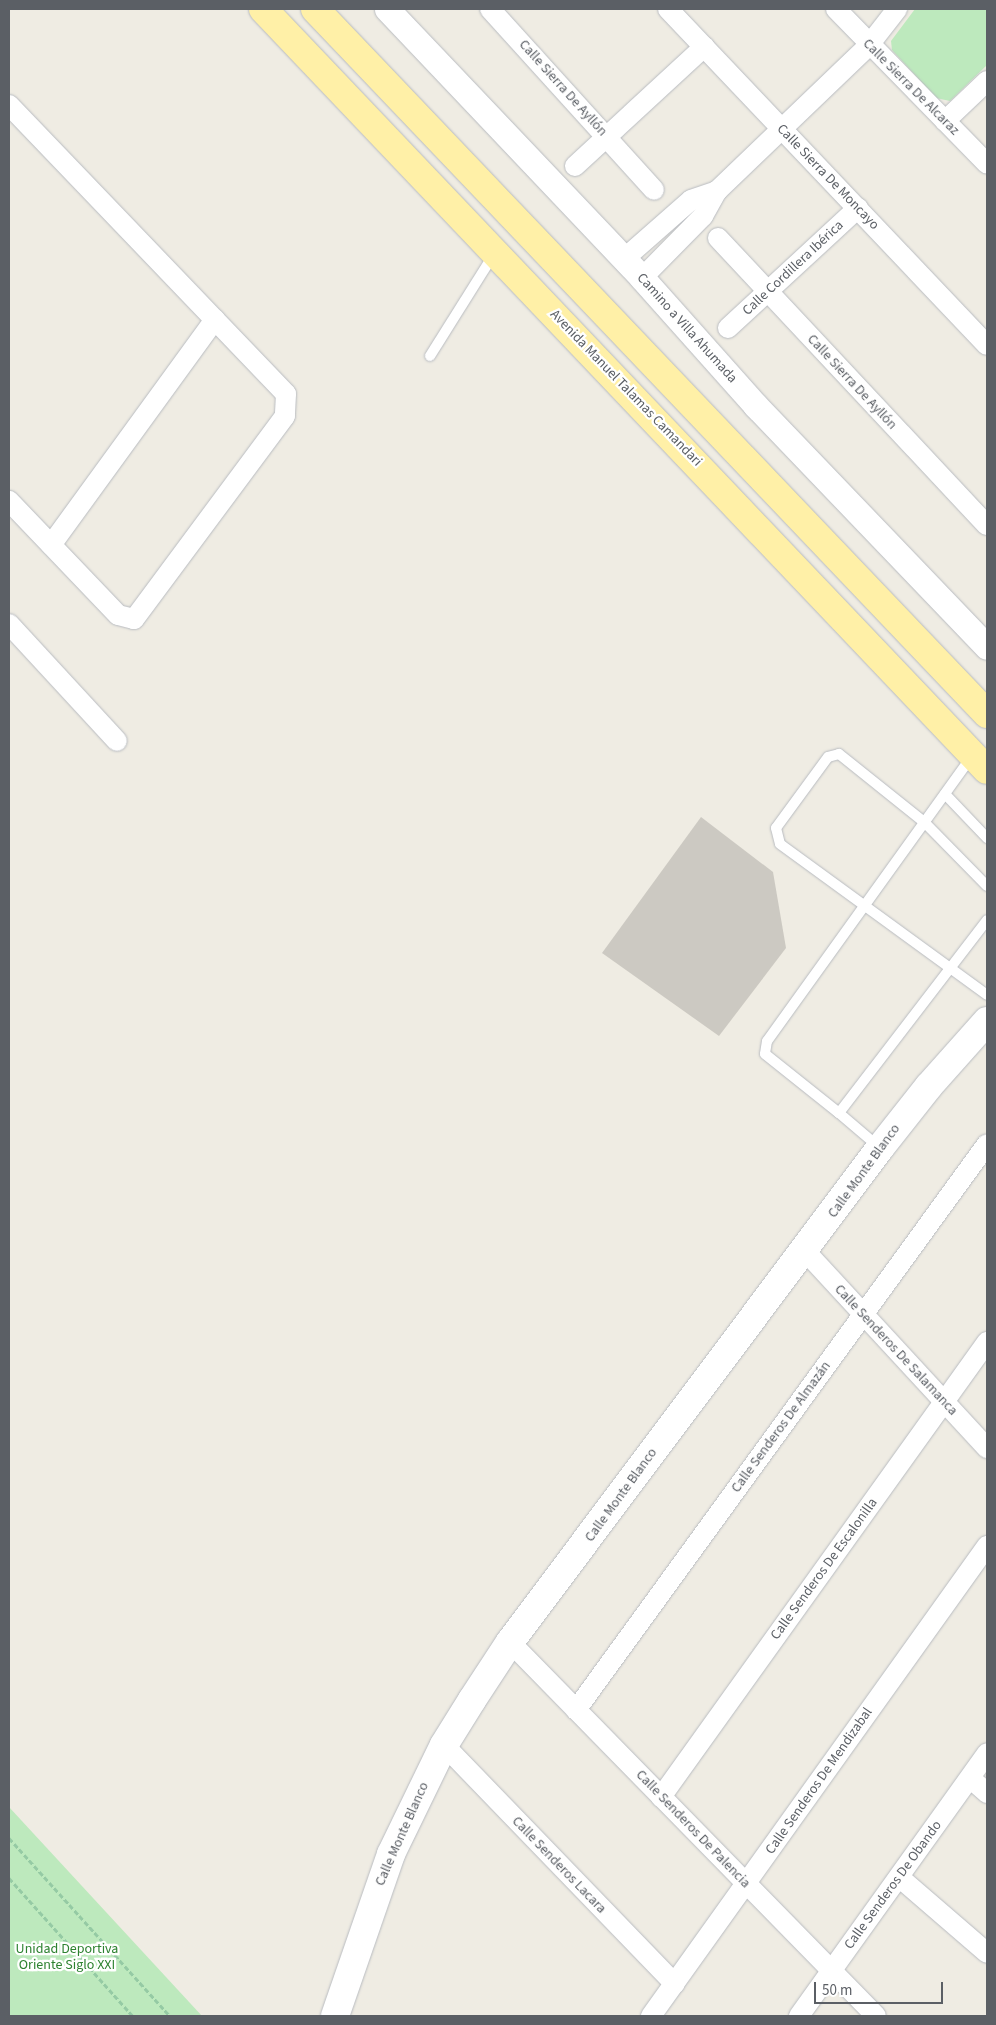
<!DOCTYPE html>
<html>
<head>
<meta charset="utf-8">
<style>
	body { margin:0 }
	#map { position:relative; width:996px; height:2025px; overflow:hidden; background:#efece3; font-family:"Source Sans 3",sans-serif }
	div>[style] { position:absolute }
	.green>* { inset:0; background:#bde9bd }
	.building>* { inset:0; background:#ccc9c2 }
	.path>* { height:3px; margin-top:-1.5px; transform-origin:0; background:repeating-linear-gradient(90deg,#95caa4 0 5px,transparent 0 7.5px) }
	.roads { filter:drop-shadow(0 0 1px #b8bbc0) drop-shadow(0 0 1px #b8bbc0) }
	.service>* { height:10px; margin:-5px; padding:0 5px; transform-origin:5px; border-radius:5px; background:#fff }
	.minor>* { height:20px; margin:-10px; padding:0 10px; transform-origin:10px; border-radius:10px; background:#fff }
	.tertiary>* { height:25px; margin:-12.5px; padding:0 12.5px; transform-origin:12.5px; border-radius:12.5px; background:#fff }
	.secondary>* { height:28px; margin:-14px; padding:0 14px; transform-origin:14px; border-radius:14px; background:#fff }
	.primary>* { height:28px; margin:-14px; padding:0 14px; transform-origin:14px; border-radius:14px; background:#fff0a7 }
	span { translate:-50% -50%; white-space:nowrap; text-align:center; line-height:1.15; -webkit-text-stroke:4.5px #fff; paint-order:stroke }
	.street-label { font-size:14px; color:#5b5f65 }
	.park-label { font-size:14px; color:#2d8230 }
	.frame { position:absolute; inset:0; border:10px solid #5b5f65; pointer-events:none }
	.scale { position:absolute; left:814px; top:1982px; width:129px; height:22px; box-sizing:border-box; border:2px solid #5b5f65; border-top:0; padding-left:6px; font-size:15px; line-height:18px; white-space:nowrap; color:#5b5f65; -webkit-text-stroke:4px #fff; paint-order:stroke }
</style>
</head>
<body>
<div id="map">
	<div class="green">
		<div style="clip-path:polygon(915px 9px,987px 9px,987px 65px,950px 101px,936px 98px,892px 50px,891px 41px)"></div>
		<div style="clip-path:polygon(9px 1807px,202px 2016px,9px 2016px)"></div>
	</div>
	<div class="building">
		<div style="clip-path:polygon(701px 817px,773px 872px,786px 948px,719px 1036px,602px 953px)"></div>
	</div>
	<div class="path">
		<div style="left:9px;top:1838px;width:240px;rotate:47.9deg"></div>
		<div style="left:9px;top:1878px;width:186px;rotate:48.1deg"></div>
	</div>
	<div class="roads">
		<div class="service">
			<div style="left:430px;top:356px;width:120px;rotate:-57.9deg"></div>
			<div style="left:972px;top:756px;width:351px;rotate:125.7deg"></div>
			<div style="left:767px;top:1041px;width:13px;rotate:99deg"></div>
			<div style="left:765px;top:1054px;width:95px;rotate:38.6deg"></div>
			<div style="left:839px;top:1113px;width:243px;rotate:-52.5deg"></div>
			<div style="left:945px;top:794px;width:61px;rotate:46.3deg"></div>
			<div style="left:987px;top:886px;width:90px;rotate:-134.5deg"></div>
			<div style="left:924px;top:822px;width:109px;rotate:-141.3deg"></div>
			<div style="left:839px;top:754px;width:11px;rotate:165deg"></div>
			<div style="left:828px;top:757px;width:88px;rotate:126.2deg"></div>
			<div style="left:776px;top:828px;width:16px;rotate:76deg"></div>
			<div style="left:780px;top:844px;width:256px;rotate:36.1deg"></div>
			<div style="left:839px;top:1113px;width:52px;rotate:40.4deg"></div>
		</div>
		<div class="minor">
			<div style="left:490px;top:9px;width:244px;rotate:47.8deg"></div>
			<div style="left:668px;top:9px;width:463px;rotate:46.5deg"></div>
			<div style="left:836px;top:9px;width:216px;rotate:45.7deg"></div>
			<div style="left:9px;top:105px;width:400px;rotate:46.2deg"></div>
			<div style="left:286px;top:394px;width:22px;rotate:93deg"></div>
			<div style="left:285px;top:416px;width:253px;rotate:126.6deg"></div>
			<div style="left:134px;top:619px;width:16px;rotate:-166deg"></div>
			<div style="left:118px;top:615px;width:158px;rotate:-133.7deg"></div>
			<div style="left:945px;top:121px;width:58px;rotate:-43.6deg"></div>
			<div style="left:575px;top:166px;width:176px;rotate:-42.7deg"></div>
			<div style="left:718px;top:238px;width:393px;rotate:46.9deg"></div>
			<div style="left:624px;top:259px;width:89px;rotate:-41.4deg"></div>
			<div style="left:691px;top:200px;width:28px;rotate:-19deg"></div>
			<div style="left:642px;top:278px;width:87px;rotate:-45.5deg"></div>
			<div style="left:703px;top:216px;width:29px;rotate:-61deg"></div>
			<div style="left:717px;top:191px;width:211px;rotate:-43.8deg"></div>
			<div style="left:869px;top:45px;width:46px;rotate:-52.1deg"></div>
			<div style="left:728px;top:328px;width:177px;rotate:-42.7deg"></div>
			<div style="left:51px;top:545px;width:279px;rotate:-54deg"></div>
			<div style="left:9px;top:624px;width:159px;rotate:47.3deg"></div>
			<div style="left:806px;top:1252px;width:267px;rotate:47.3deg"></div>
			<div style="left:510px;top:1642px;width:523px;rotate:45.62deg"></div>
			<div style="left:576px;top:1710px;width:699px;rotate:-54.01deg"></div>
			<div style="left:444px;top:1745px;width:332px;rotate:46deg"></div>
			<div style="left:970px;top:1778px;width:23px;rotate:41deg"></div>
			<div style="left:661px;top:1797px;width:560px;rotate:-54.38deg"></div>
			<div style="left:899px;top:1877px;width:116px;rotate:40.8deg"></div>
			<div style="left:651px;top:2016px;width:578px;rotate:-54.44deg"></div>
			<div style="left:799px;top:2016px;width:323px;rotate:-54.4deg"></div>
		</div>
		<div class="tertiary">
			<div style="left:387px;top:9px;width:371px;rotate:46.5deg"></div>
			<div style="left:642px;top:278px;width:170px;rotate:48.3deg"></div>
			<div style="left:755px;top:405px;width:335px;rotate:46.2deg"></div>
		</div>
		<div class="secondary">
			<div style="left:335px;top:2016px;width:171px;rotate:-70.9deg"></div>
			<div style="left:391px;top:1854px;width:121px;rotate:-64.1deg"></div>
			<div style="left:444px;top:1745px;width:53px;rotate:-58.1deg"></div>
			<div style="left:472px;top:1700px;width:69px;rotate:-56.8deg"></div>
			<div style="left:510px;top:1642px;width:617px;rotate:-53.17deg"></div>
			<div style="left:880px;top:1148px;width:79px;rotate:-51.7deg"></div>
			<div style="left:929px;top:1086px;width:87px;rotate:-48.3deg"></div>
		</div>
		<div class="primary">
			<div style="left:263px;top:9px;width:1050px;rotate:46.43deg"></div>
			<div style="left:315px;top:9px;width:974px;rotate:46.37deg"></div>
		</div>
	</div>
	<div class="street-label">
		<span style="left:911px;top:87px;rotate:45deg">Calle Sierra De Alcaraz</span>
		<span style="left:563px;top:88px;rotate:48deg">Calle Sierra De Ayllón</span>
		<span style="left:828px;top:177px;rotate:46deg">Calle Sierra De Moncayo</span>
		<span style="left:793px;top:268px;rotate:-43deg">Calle Cordillera Ibérica</span>
		<span style="left:687px;top:328px;rotate:48deg">Camino a Villa Ahumada</span>
		<span style="left:852px;top:382px;rotate:47deg">Calle Sierra De Ayllón</span>
		<span style="left:626px;top:388px;rotate:46deg">Avenida Manuel Talamas Camandari</span>
		<span style="left:864px;top:1171px;rotate:-54deg">Calle Monte Blanco</span>
		<span style="left:896px;top:1350px;rotate:47deg">Calle Senderos De Salamanca</span>
		<span style="left:781px;top:1427px;rotate:-54deg">Calle Senderos De Almazán</span>
		<span style="left:621px;top:1495px;rotate:-54deg">Calle Monte Blanco</span>
		<span style="left:824px;top:1569px;rotate:-54deg">Calle Senderos De Escalonilla</span>
		<span style="left:819px;top:1781px;rotate:-55deg">Calle Senderos De Mendizabal</span>
		<span style="left:693px;top:1829px;rotate:46deg">Calle Senderos De Palencia</span>
		<span style="left:402px;top:1834px;rotate:-66deg">Calle Monte Blanco</span>
		<span style="left:559px;top:1865px;rotate:46deg">Calle Senderos Lacara</span>
		<span style="left:893px;top:1885px;rotate:-54deg">Calle Senderos De Obando</span>
	</div>
	<div class="park-label">
		<span style="left:67px;top:1957px">Unidad Deportiva<br>Oriente Siglo XXI</span>
	</div>
	<div class="frame"></div>
	<div class="scale">50 m</div>
</div>
</body>
</html>
